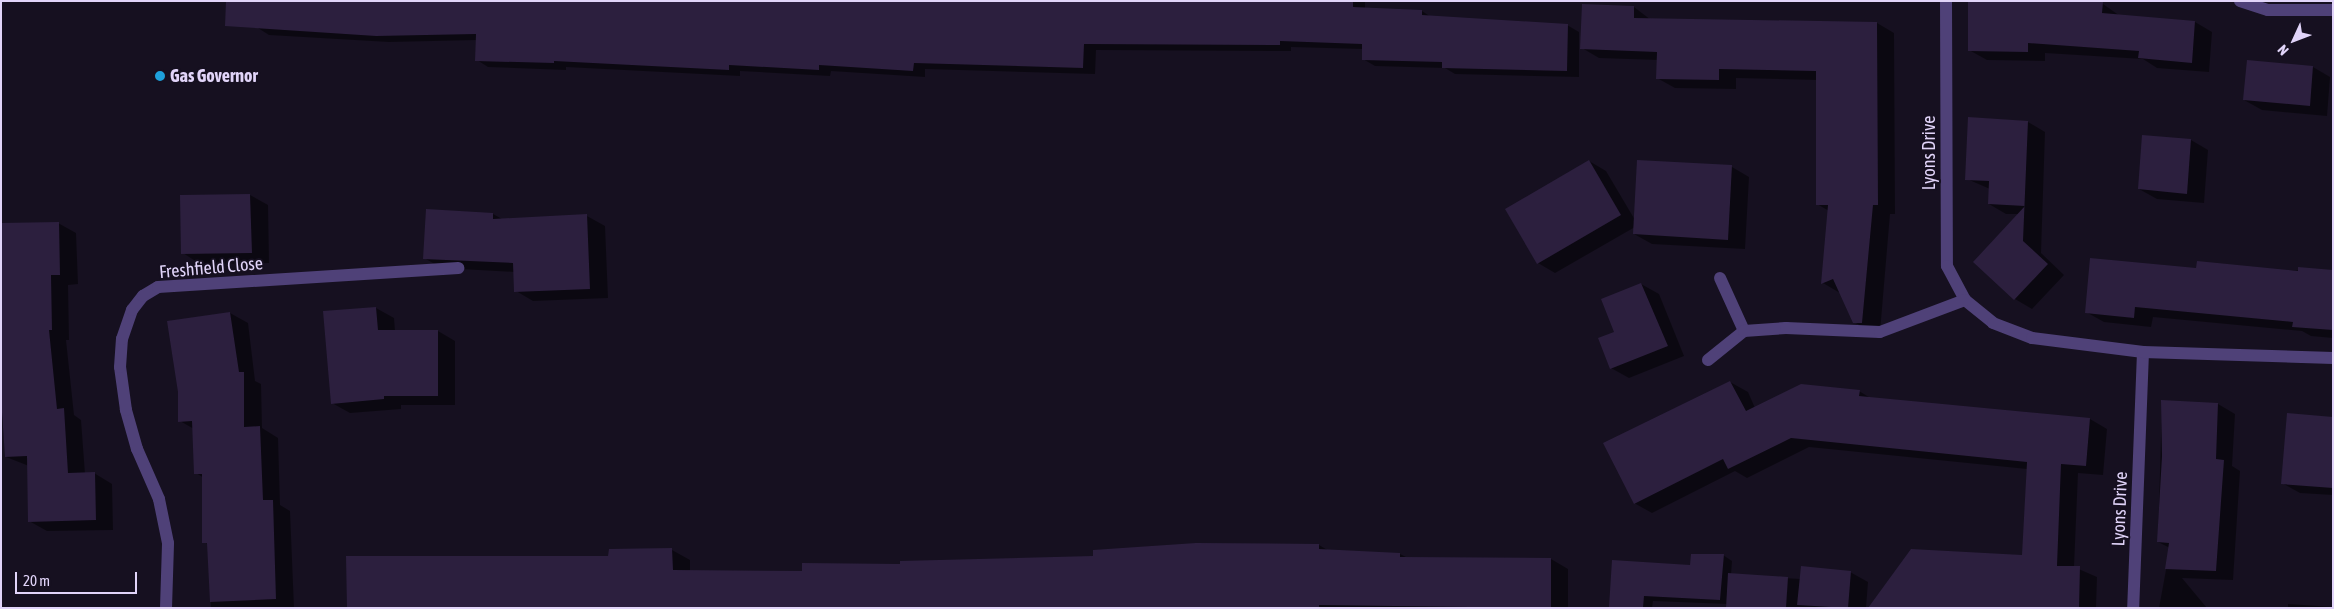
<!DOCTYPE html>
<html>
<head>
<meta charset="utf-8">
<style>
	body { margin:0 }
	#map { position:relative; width:2334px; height:609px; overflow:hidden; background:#161020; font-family:"Asap Condensed",sans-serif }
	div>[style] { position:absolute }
	.shadow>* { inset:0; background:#0007 }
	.building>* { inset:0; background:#2c1f3e }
	.minor>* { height:12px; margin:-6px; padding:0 6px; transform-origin:6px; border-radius:6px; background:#4f4178 }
	.dots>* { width:14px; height:14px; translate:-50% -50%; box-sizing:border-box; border:2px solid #161020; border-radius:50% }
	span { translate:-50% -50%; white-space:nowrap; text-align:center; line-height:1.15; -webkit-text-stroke:4px #161020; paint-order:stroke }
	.poi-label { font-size:18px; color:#e1d4f9; font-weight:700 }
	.left { translate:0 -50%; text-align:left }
	.street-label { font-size:18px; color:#e1d4f9 }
	.frame { position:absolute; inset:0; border:2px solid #e1d4f9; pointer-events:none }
	.north { position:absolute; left:2269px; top:15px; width:50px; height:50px; -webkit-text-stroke:4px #161020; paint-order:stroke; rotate:227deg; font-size:14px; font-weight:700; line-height:20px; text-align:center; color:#e1d4f9 }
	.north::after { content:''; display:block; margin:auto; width:18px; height:22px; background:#e1d4f9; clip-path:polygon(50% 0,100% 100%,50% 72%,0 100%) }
	.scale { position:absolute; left:15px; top:572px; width:122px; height:22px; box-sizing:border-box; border:2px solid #e1d4f9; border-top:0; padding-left:6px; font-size:15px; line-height:18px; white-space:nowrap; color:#e1d4f9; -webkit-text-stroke:4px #161020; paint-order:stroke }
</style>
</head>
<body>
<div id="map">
	<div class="shadow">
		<div style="clip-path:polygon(259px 1px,1365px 1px,1365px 9px,1422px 11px,1431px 17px,1567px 25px,1579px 32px,1579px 77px,1455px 74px,1445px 68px,1375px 66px,1363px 59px,1363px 49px,1291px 47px,1291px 51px,1096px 50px,1095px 74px,925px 69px,925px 77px,831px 71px,830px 76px,740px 71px,740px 76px,566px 67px,566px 70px,488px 67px,477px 60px,477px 40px,389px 42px,269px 35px,258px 28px)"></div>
		<div style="clip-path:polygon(1969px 1px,2103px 4px,2120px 16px,2195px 22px,2212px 32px,2209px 72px,2157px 68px,2143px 59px,2045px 53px,2045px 61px,1987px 60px,1969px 50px)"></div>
		<div style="clip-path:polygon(1634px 7px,1651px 20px,1877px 23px,1894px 33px,1895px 214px,1890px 214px,1880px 332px,1872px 332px,1854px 322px,1840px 293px,1823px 283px,1829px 211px,1817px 204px,1817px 80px,1736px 78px,1736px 89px,1675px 88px,1657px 78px,1658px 60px,1599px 58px,1582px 48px)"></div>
		<div style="clip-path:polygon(2313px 67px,2330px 77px,2327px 116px,2262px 110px,2244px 100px)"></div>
		<div style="clip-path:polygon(2028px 122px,2045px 132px,2041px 253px,2064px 275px,2032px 309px,2015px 299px,1974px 262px,2019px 214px,2006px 214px,1989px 204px,1990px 189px,1967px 179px)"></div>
		<div style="clip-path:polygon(2191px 140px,2208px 150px,2204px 203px,2157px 199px,2139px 189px)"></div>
		<div style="clip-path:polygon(1589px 161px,1606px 171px,1635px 220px,1732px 167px,1749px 177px,1745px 249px,1652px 244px,1634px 234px,1635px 227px,1555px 273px,1538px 263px)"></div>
		<div style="clip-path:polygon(250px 195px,268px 205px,269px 263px,200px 264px,183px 253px)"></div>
		<div style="clip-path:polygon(427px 210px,493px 214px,502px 219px,587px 216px,605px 226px,608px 298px,533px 301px,516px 291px,515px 272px,442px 268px,424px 258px)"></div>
		<div style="clip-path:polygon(58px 223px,76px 233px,78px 284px,68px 285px,69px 340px,66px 340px,74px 415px,81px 420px,85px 474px,94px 473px,112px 484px,113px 530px,47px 531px,29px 521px,29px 466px,6px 457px,1px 411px,1px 225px)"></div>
		<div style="clip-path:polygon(2197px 269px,2333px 271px,2333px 338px,2311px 336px,2302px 331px,2153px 317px,2151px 327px,2104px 322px,2086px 312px)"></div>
		<div style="clip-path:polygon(1641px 284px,1659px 294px,1684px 356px,1629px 378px,1611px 368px,1615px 333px)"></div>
		<div style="clip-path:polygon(376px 308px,394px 318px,395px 331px,438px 331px,455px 341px,455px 405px,401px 405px,401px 409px,350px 413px,332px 403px,325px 312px)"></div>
		<div style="clip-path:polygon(230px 313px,248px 323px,255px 381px,261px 384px,262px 428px,278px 438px,280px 505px,290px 511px,294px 608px,211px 608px,208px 544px,204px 542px,204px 478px,196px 473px,194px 429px,180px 421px)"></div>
		<div style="clip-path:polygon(1730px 382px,1748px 392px,1755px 408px,1859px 391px,1872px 399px,2090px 419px,2107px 429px,2103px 475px,2078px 473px,2074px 567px,2097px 577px,2096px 608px,1870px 608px,2023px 556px,2027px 469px,1809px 447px,1747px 478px,1735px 471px,1652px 513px,1634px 503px)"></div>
		<div style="clip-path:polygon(2162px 401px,2218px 404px,2235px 414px,2232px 466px,2240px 471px,2233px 580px,2182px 578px,2207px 608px,2159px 608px,2170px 548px,2158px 542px)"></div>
		<div style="clip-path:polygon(2333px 418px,2333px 495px,2300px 493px,2282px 483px)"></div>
		<div style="clip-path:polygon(1196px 544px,1319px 545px,1329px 551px,1400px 554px,1408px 558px,1551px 559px,1568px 569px,1568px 608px,348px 608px,610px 557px,610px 550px,672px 550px,690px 560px,690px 572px,804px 573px,901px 565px,1094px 557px)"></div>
		<div style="clip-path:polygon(1723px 555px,1732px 561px,1731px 575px,1801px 579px,1850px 572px,1868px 582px,1866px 608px,1728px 608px,1728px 604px,1653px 601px,1652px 608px,1610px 606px,1691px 566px)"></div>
		<div style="clip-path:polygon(2288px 604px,2333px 607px,2333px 608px,2288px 608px)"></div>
	</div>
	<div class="building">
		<div style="clip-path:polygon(226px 1px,1353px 1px,1353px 7px,1422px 10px,1422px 15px,1568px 24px,1567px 71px,1442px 68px,1442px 62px,1362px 60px,1362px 44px,1280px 41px,1280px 45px,1084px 44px,1083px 68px,914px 63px,913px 71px,819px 65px,819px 70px,729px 65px,729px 70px,554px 61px,554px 63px,475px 61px,476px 34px,376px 36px,225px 26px)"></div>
		<div style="clip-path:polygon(1968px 1px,2103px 2px,2102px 13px,2195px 21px,2192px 63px,2138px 58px,2139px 51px,2028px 43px,2028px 52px,1968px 51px)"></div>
		<div style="clip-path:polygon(1582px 4px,1634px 6px,1634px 18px,1877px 22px,1878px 205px,1873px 205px,1862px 323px,1853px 323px,1833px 279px,1821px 284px,1828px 205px,1816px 205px,1816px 71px,1719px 69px,1719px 80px,1656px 79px,1657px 52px,1580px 49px)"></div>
		<div style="clip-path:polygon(2247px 60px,2313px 66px,2310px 106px,2243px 100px)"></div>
		<div style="clip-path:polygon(1968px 117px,2028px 121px,2023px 241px,2048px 264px,2014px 300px,1973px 262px,2025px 206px,1988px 204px,1989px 181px,1965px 180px)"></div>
		<div style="clip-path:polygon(2142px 135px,2191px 139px,2187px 194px,2138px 189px)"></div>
		<div style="clip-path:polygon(1589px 160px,1621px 215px,1537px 264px,1505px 209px)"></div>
		<div style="clip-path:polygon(1637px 160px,1732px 165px,1728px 240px,1633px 234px)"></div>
		<div style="clip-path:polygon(250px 194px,252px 253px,181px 254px,180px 195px)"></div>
		<div style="clip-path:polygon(426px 209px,493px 213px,493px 219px,587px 214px,590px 289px,514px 292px,513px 263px,423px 259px)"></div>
		<div style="clip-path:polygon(59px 222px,60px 275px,51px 275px,52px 330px,49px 330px,57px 409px,64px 408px,68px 473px,95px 472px,96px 520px,28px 522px,27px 456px,5px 457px,1px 398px,1px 223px)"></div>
		<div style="clip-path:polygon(2090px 258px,2196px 268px,2197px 261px,2298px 271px,2298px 267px,2333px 270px,2333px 330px,2292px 327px,2293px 322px,2135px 307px,2134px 318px,2085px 313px)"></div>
		<div style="clip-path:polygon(1641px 283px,1668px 346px,1610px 369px,1598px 338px,1614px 332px,1601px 299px)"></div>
		<div style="clip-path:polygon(376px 307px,378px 330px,438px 330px,438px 396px,384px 396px,384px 399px,331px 404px,323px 311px)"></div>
		<div style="clip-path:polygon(230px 312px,239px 372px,244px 372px,244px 427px,260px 426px,263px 500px,273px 500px,276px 599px,210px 602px,207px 543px,202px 543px,202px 474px,194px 474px,192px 421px,178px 422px,178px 392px,167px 321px)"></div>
		<div style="clip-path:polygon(1730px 381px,1746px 411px,1801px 384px,1860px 390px,1859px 396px,2090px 418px,2086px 466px,2061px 464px,2057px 566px,2080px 566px,2079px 608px,1868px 608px,1911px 549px,2022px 555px,2027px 462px,1791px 438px,1728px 469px,1723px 459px,1634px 504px,1603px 443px)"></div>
		<div style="clip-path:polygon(2161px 400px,2218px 403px,2216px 459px,2224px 460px,2216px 571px,2165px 569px,2169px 543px,2157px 542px,2162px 456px)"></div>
		<div style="clip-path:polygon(2287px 413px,2333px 417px,2333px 488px,2281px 484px)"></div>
		<div style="clip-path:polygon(1196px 543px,1319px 544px,1319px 549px,1400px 553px,1400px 557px,1551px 558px,1551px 608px,1319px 605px,1319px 608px,347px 608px,346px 556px,608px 556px,609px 549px,672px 548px,673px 570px,802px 571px,802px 563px,900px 564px,900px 561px,1093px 556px,1093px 550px)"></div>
		<div style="clip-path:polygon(1691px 554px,1724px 554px,1720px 600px,1644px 596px,1643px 608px,1609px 607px,1612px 560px,1690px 565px)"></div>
		<div style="clip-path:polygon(1801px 566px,1851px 571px,1848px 608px,1797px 605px)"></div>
		<div style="clip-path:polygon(1728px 573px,1788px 577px,1786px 608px,1726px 608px)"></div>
	</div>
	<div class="minor">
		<div style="left:1946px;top:1px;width:265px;rotate:89.8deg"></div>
		<div style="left:1947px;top:266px;width:38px;rotate:62deg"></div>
		<div style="left:1965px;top:300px;width:36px;rotate:39deg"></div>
		<div style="left:1993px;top:323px;width:42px;rotate:21deg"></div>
		<div style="left:2032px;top:338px;width:112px;rotate:7.2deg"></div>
		<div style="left:2143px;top:352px;width:256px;rotate:92.2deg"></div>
		<div style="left:2240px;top:1px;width:29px;rotate:18deg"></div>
		<div style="left:2268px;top:10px;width:65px"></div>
		<div style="left:1720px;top:278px;width:58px;rotate:65.6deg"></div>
		<div style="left:2143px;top:352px;width:190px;rotate:1.8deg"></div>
		<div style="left:1708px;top:360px;width:46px;rotate:-38.9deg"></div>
		<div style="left:1744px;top:331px;width:42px;rotate:-4.1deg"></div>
		<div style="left:1786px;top:328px;width:94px;rotate:2.4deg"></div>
		<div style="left:1880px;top:332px;width:91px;rotate:-20.6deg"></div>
		<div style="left:166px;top:608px;width:65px;rotate:-88.2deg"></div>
		<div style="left:168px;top:543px;width:45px;rotate:-101.6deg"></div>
		<div style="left:159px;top:499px;width:55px;rotate:-113.7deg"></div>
		<div style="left:137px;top:449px;width:41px;rotate:-105.8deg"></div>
		<div style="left:126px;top:410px;width:43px;rotate:-97.9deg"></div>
		<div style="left:120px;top:367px;width:28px;rotate:-86deg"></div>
		<div style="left:122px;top:339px;width:31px;rotate:-71deg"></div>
		<div style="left:132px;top:310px;width:18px;rotate:-52deg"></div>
		<div style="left:143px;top:296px;width:17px;rotate:-31deg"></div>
		<div style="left:158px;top:287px;width:301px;rotate:-3.6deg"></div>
	</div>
	<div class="dots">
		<div style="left:160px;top:76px;background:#1ea0db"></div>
	</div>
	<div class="poi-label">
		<span class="left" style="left:170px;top:76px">Gas Governor</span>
	</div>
	<div class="street-label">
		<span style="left:1929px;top:153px;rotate:-90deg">Lyons Drive</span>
		<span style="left:211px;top:268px;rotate:-5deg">Freshfield Close</span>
		<span style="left:2120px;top:509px;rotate:-88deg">Lyons Drive</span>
	</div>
	<div class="frame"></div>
	<div class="north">N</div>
	<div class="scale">20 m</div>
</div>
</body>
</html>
